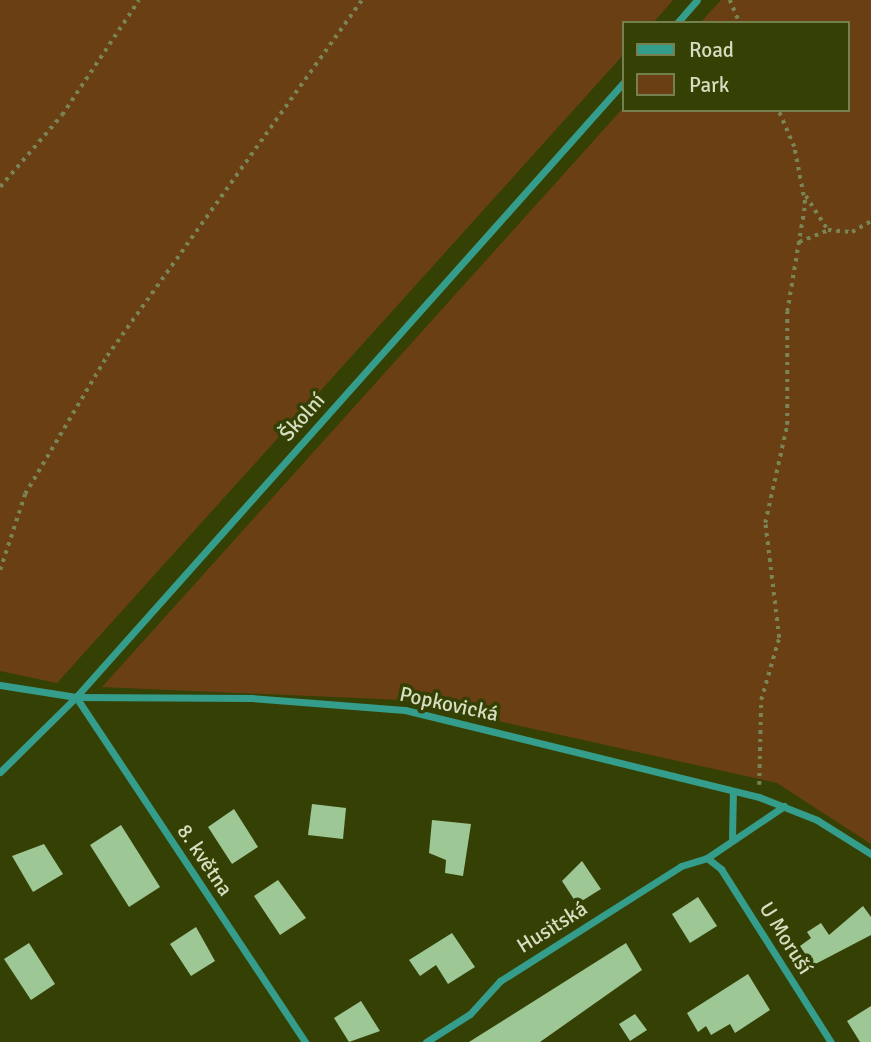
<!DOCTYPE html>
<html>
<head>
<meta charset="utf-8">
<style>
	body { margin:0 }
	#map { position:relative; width:871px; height:1042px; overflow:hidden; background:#354104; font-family:Signika,sans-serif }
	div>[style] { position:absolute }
	.green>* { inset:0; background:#6b3f14 }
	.building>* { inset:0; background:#9ec796 }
	.path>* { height:3.5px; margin-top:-1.75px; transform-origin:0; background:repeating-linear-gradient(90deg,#7a8555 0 3.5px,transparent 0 8.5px) }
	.street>* { height:7px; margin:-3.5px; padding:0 3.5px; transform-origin:3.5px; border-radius:3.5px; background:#359d8c }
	span { translate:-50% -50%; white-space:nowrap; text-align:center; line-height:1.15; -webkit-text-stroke:7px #354104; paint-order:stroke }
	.street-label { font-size:21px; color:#d5dec0 }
	.legend { position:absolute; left:622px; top:21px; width:228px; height:91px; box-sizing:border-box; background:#354104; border:2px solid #75804f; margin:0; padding:9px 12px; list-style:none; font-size:21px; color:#d5dec0 }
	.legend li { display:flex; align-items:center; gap:14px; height:35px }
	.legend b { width:35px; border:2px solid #75804f }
</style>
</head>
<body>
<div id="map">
	<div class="green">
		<div style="clip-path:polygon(0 0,673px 0,653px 23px,624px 23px,624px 54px,57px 683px,0 671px)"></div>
		<div style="clip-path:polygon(721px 0,871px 0,871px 844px,777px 783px,403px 700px,102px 687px,624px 107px,848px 110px,848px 23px,700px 23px)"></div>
	</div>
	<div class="building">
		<div style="clip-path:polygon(312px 804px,346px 808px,343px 839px,308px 835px)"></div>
		<div style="clip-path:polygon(234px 809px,258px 847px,232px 864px,208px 827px)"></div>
		<div style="clip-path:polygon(432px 820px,471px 824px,463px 876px,445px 873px,446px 860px,429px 853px)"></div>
		<div style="clip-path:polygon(121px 825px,160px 887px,129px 907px,90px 845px)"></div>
		<div style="clip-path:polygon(44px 844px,63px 874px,33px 892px,12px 856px)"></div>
		<div style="clip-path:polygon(582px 861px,601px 889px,577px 904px,562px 881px)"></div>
		<div style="clip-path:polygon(278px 880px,306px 918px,280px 935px,254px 896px)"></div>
		<div style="clip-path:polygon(698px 897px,717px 926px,690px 943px,672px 914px)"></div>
		<div style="clip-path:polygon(863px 906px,871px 917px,871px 935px,804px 970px,798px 962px,806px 955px,800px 946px,811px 938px,807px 932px,821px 923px,829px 935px)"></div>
		<div style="clip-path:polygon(196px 927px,215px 961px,191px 976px,170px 944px)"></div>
		<div style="clip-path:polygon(452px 933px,475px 967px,448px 984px,436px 965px,420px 976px,409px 960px)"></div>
		<div style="clip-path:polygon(29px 943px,55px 984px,31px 1000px,4px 959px)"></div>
		<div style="clip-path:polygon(626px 943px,642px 970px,540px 1042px,469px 1042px)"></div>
		<div style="clip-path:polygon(748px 974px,770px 1010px,735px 1033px,730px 1024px,711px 1035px,706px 1026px,698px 1032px,687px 1013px)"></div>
		<div style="clip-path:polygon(361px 1001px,380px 1031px,349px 1042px,334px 1018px)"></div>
		<div style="clip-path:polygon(871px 1006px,871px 1042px,860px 1042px,847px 1021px)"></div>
		<div style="clip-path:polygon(635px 1014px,647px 1030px,630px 1041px,619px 1024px)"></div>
	</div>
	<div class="path">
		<div style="left:730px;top:0;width:25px;rotate:67deg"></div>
		<div style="left:0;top:187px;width:95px;rotate:-49.3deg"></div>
		<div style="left:62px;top:115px;width:138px;rotate:-56.2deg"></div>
		<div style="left:806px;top:196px;width:40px;rotate:57.1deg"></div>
		<div style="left:799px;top:242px;width:31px;rotate:-22deg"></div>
		<div style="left:828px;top:230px;width:24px;rotate:5deg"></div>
		<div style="left:852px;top:232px;width:22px;rotate:-30deg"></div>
		<div style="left:0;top:570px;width:80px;rotate:-71.8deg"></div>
		<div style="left:25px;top:494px;width:161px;rotate:-59.3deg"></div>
		<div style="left:107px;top:356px;width:438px;rotate:-54.4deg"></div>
		<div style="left:759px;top:785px;width:85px;rotate:-88.7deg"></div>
		<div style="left:761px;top:700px;width:65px;rotate:-73.8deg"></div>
		<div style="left:779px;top:638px;width:116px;rotate:-96.9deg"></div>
		<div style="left:765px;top:523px;width:100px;rotate:-77.3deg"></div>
		<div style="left:787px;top:425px;width:113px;rotate:-90deg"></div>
		<div style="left:787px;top:312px;width:109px;rotate:-80.5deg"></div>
		<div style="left:805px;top:204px;width:58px;rotate:-100.9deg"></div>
		<div style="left:794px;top:147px;width:40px;rotate:-113.4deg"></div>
	</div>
	<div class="street">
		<div style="left:677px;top:23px;width:30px;rotate:-49deg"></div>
		<div style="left:0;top:685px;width:77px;rotate:9deg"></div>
		<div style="left:76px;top:697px;width:175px;rotate:0.3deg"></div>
		<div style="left:251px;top:698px;width:154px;rotate:4.5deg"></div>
		<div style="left:405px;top:710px;width:365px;rotate:13.8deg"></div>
		<div style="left:759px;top:797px;width:62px;rotate:21.6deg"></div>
		<div style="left:817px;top:820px;width:64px;rotate:32.2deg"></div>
		<div style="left:76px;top:697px;width:414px;rotate:56.4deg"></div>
		<div style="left:0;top:772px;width:107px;rotate:-44.6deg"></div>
		<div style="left:76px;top:697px;width:824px;rotate:-48.3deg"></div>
		<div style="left:732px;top:837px;width:46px;rotate:-88.8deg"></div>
		<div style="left:707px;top:858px;width:18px;rotate:38deg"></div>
		<div style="left:721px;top:869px;width:205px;rotate:57.6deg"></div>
		<div style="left:707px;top:858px;width:93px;rotate:-34deg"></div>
		<div style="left:426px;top:1042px;width:52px;rotate:-32.5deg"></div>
		<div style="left:470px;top:1014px;width:45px;rotate:-47.7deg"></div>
		<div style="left:500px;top:981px;width:214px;rotate:-32.4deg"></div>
		<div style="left:681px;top:866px;width:27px;rotate:-17deg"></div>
	</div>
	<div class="street-label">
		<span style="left:302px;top:417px;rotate:-48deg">Školní</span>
		<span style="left:449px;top:704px;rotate:12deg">Popkovická</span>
		<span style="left:205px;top:860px;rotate:56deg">8. května</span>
		<span style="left:552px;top:927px;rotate:-32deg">Husitská</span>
		<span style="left:786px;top:938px;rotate:58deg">U Moruší</span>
	</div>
	<ul class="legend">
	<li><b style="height:9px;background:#359d8c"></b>Road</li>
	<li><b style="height:19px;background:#6b3f14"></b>Park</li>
	</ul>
</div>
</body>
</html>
